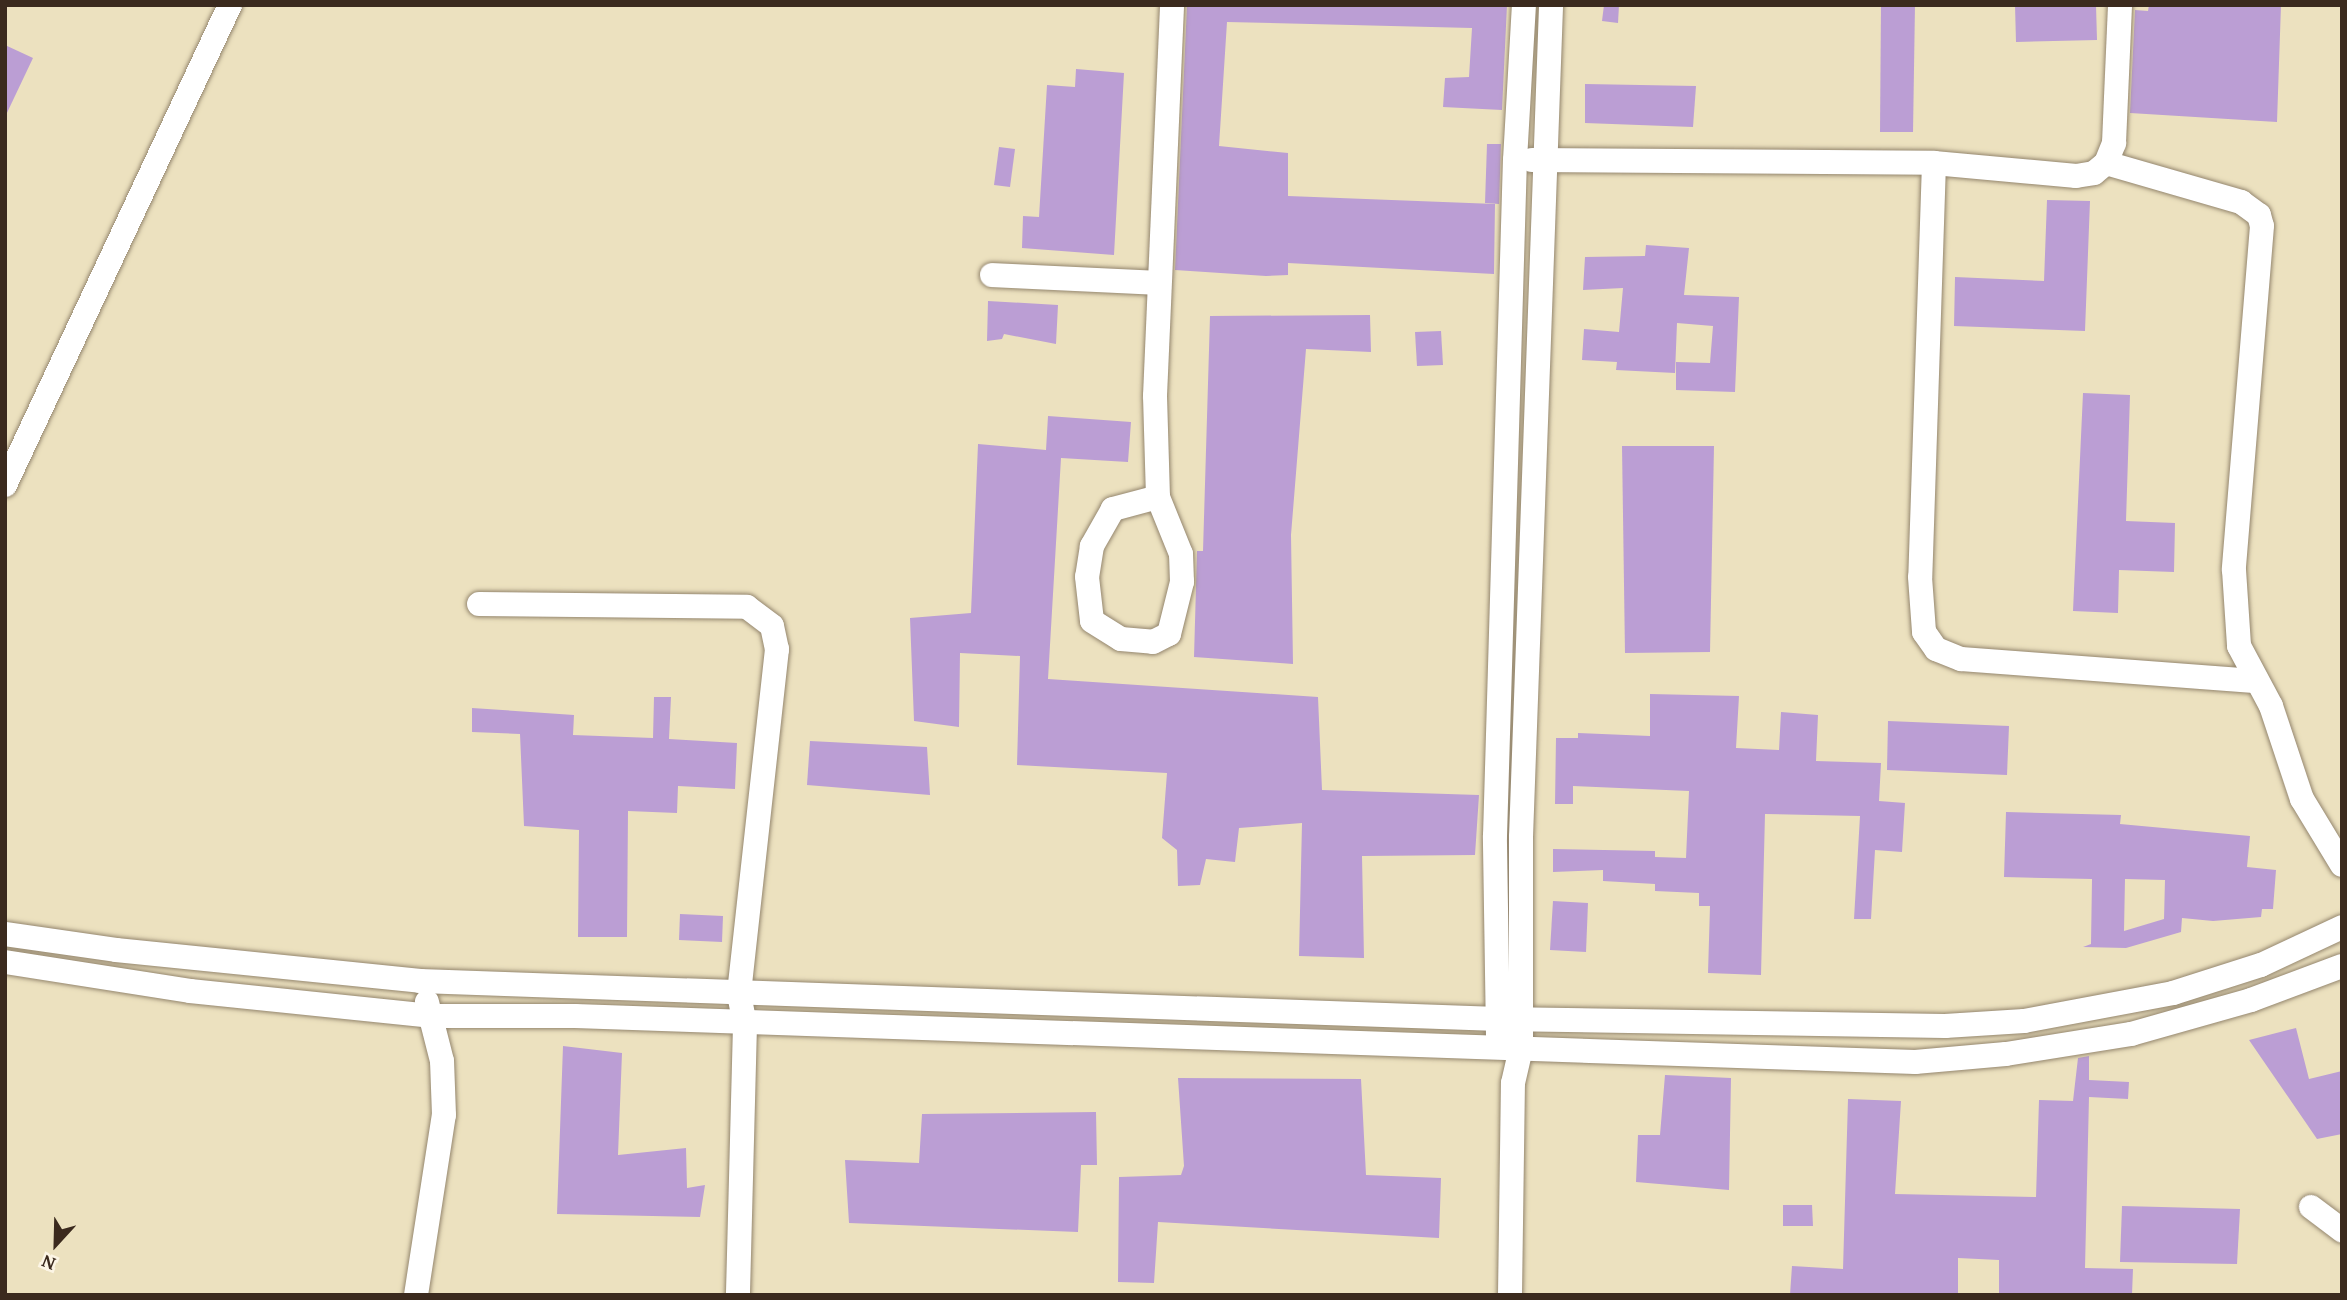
<!DOCTYPE html>
<html>
<head>
<meta charset="utf-8">
<style>
	body { margin:0 }
	#map { position:relative; width:2347px; height:1300px; overflow:hidden; background:#ece1bf; font-family:"Gentium Book Plus",serif }
	div>[style] { position:absolute }
	.building>* { inset:0; background:#bb9ed4 }
	.roads { filter:drop-shadow(0 0 2px #94866e) drop-shadow(0 0 2px #94866e) }
	.minor>* { height:24px; margin:-12px; padding:0 12px; transform-origin:12px; border-radius:12px; background:#fff }
	span { translate:-50% -50%; white-space:nowrap; text-align:center; line-height:1.15; -webkit-text-stroke:5px #fcf5e5; paint-order:stroke }
	.frame { position:absolute; inset:0; border:7px solid #3b2a1e; pointer-events:none }
	.north { position:absolute; left:21px; top:1209px; width:70px; height:70px; -webkit-text-stroke:5px #fcf5e5; paint-order:stroke; rotate:202deg; font-size:19px; font-weight:700; line-height:28px; text-align:center; color:#3b2a1e }
	.north::after { content:''; display:block; margin:auto; width:24px; height:32px; background:#3b2a1e; clip-path:polygon(50% 0,100% 100%,50% 72%,0 100%) }
</style>
</head>
<body>
<div id="map">
	<div class="building">
		<div style="clip-path:polygon(1187px 5px,1507px 5px,1502px 110px,1443px 107px,1445px 78px,1469px 77px,1472px 28px,1227px 22px,1219px 146px,1288px 153px,1288px 196px,1495px 204px,1494px 274px,1288px 263px,1288px 275px,1266px 276px,1175px 270px)"></div>
		<div style="clip-path:polygon(1604px 5px,1619px 5px,1618px 23px,1602px 21px)"></div>
		<div style="clip-path:polygon(1881px 5px,1915px 5px,1913px 132px,1880px 132px)"></div>
		<div style="clip-path:polygon(2015px 5px,2096px 5px,2097px 40px,2016px 42px)"></div>
		<div style="clip-path:polygon(2149px 5px,2281px 5px,2277px 122px,2130px 113px,2135px 10px,2148px 11px)"></div>
		<div style="clip-path:polygon(5px 45px,33px 58px,5px 117px)"></div>
		<div style="clip-path:polygon(1076px 69px,1124px 73px,1114px 255px,1022px 248px,1023px 216px,1039px 217px,1047px 85px,1075px 87px)"></div>
		<div style="clip-path:polygon(1585px 84px,1696px 86px,1693px 127px,1585px 123px)"></div>
		<div style="clip-path:polygon(1487px 144px,1501px 144px,1499px 204px,1485px 203px)"></div>
		<div style="clip-path:polygon(999px 147px,1015px 149px,1010px 187px,994px 185px)"></div>
		<div style="clip-path:polygon(2047px 200px,2090px 201px,2085px 331px,1954px 326px,1955px 277px,2044px 281px)"></div>
		<div style="clip-path:polygon(1646px 245px,1689px 248px,1684px 295px,1739px 297px,1735px 392px,1676px 390px,1676px 362px,1710px 363px,1713px 326px,1677px 323px,1675px 373px,1616px 370px,1617px 362px,1582px 360px,1584px 329px,1619px 332px,1623px 288px,1583px 290px,1585px 257px,1645px 256px)"></div>
		<div style="clip-path:polygon(988px 301px,1058px 305px,1056px 344px,1004px 334px,1002px 339px,987px 341px)"></div>
		<div style="clip-path:polygon(1370px 315px,1371px 352px,1306px 349px,1291px 535px,1293px 664px,1194px 657px,1197px 551px,1203px 551px,1210px 316px)"></div>
		<div style="clip-path:polygon(1441px 331px,1443px 365px,1417px 366px,1415px 332px)"></div>
		<div style="clip-path:polygon(2083px 393px,2130px 395px,2126px 521px,2175px 523px,2174px 572px,2119px 570px,2118px 613px,2073px 611px)"></div>
		<div style="clip-path:polygon(1048px 416px,1131px 422px,1128px 462px,1061px 458px,1048px 679px,1318px 697px,1322px 790px,1479px 795px,1475px 855px,1362px 856px,1364px 958px,1299px 956px,1302px 823px,1239px 828px,1235px 862px,1206px 859px,1200px 885px,1178px 886px,1177px 850px,1162px 838px,1167px 773px,1017px 765px,1020px 656px,960px 653px,959px 727px,914px 721px,910px 618px,971px 613px,978px 444px,1046px 450px)"></div>
		<div style="clip-path:polygon(1622px 446px,1714px 446px,1710px 652px,1625px 653px)"></div>
		<div style="clip-path:polygon(1650px 694px,1739px 696px,1736px 748px,1779px 750px,1781px 712px,1818px 715px,1816px 761px,1881px 763px,1879px 801px,1905px 803px,1902px 852px,1875px 850px,1871px 919px,1854px 919px,1860px 816px,1765px 814px,1761px 975px,1708px 973px,1710px 906px,1699px 906px,1699px 893px,1655px 891px,1655px 884px,1603px 881px,1603px 870px,1553px 872px,1553px 849px,1655px 851px,1655px 857px,1686px 858px,1689px 791px,1573px 786px,1573px 804px,1555px 804px,1556px 738px,1578px 738px,1578px 733px,1650px 736px)"></div>
		<div style="clip-path:polygon(654px 697px,671px 697px,669px 739px,737px 743px,735px 789px,678px 786px,677px 813px,628px 811px,627px 937px,578px 937px,579px 830px,524px 826px,520px 734px,472px 732px,472px 708px,574px 715px,573px 735px,653px 738px)"></div>
		<div style="clip-path:polygon(1888px 721px,2009px 726px,2007px 775px,1887px 770px)"></div>
		<div style="clip-path:polygon(810px 741px,927px 747px,930px 795px,807px 785px)"></div>
		<div style="clip-path:polygon(evenodd,2006px 812px,2121px 815px,2120px 824px,2250px 836px,2247px 867px,2276px 870px,2273px 909px,2262px 909px,2261px 917px,2213px 921px,2182px 918px,2181px 932px,2126px 948px,2083px 947px,2091px 944px,2092px 879px,2004px 877px,2006px 812px,2125px 879px,2165px 880px,2164px 919px,2124px 931px,2125px 879px)"></div>
		<div style="clip-path:polygon(1553px 901px,1588px 903px,1586px 952px,1550px 950px)"></div>
		<div style="clip-path:polygon(680px 914px,723px 916px,722px 942px,679px 940px)"></div>
		<div style="clip-path:polygon(2296px 1028px,2309px 1079px,2342px 1071px,2342px 1134px,2317px 1139px,2249px 1040px)"></div>
		<div style="clip-path:polygon(563px 1046px,622px 1053px,618px 1155px,686px 1148px,687px 1188px,705px 1185px,700px 1217px,557px 1214px)"></div>
		<div style="clip-path:polygon(2089px 1056px,2089px 1080px,2129px 1082px,2128px 1099px,2089px 1097px,2085px 1268px,2133px 1269px,2132px 1295px,1999px 1295px,1999px 1260px,1958px 1258px,1958px 1295px,1790px 1295px,1792px 1266px,1843px 1269px,1848px 1099px,1901px 1101px,1895px 1194px,2036px 1197px,2039px 1100px,2073px 1101px,2078px 1058px)"></div>
		<div style="clip-path:polygon(1665px 1075px,1731px 1078px,1729px 1190px,1636px 1182px,1638px 1135px,1660px 1135px)"></div>
		<div style="clip-path:polygon(1178px 1078px,1361px 1079px,1366px 1175px,1441px 1178px,1439px 1238px,1158px 1222px,1154px 1283px,1118px 1282px,1119px 1177px,1181px 1175px,1184px 1166px)"></div>
		<div style="clip-path:polygon(1096px 1112px,1097px 1165px,1081px 1165px,1078px 1232px,849px 1223px,845px 1160px,919px 1163px,922px 1114px)"></div>
		<div style="clip-path:polygon(1783px 1205px,1812px 1205px,1813px 1226px,1783px 1226px)"></div>
		<div style="clip-path:polygon(2122px 1206px,2240px 1209px,2237px 1264px,2120px 1262px)"></div>
	</div>
	<div class="roads">
		<div class="minor">
			<div style="left:1532px;top:160px;width:402px;rotate:0.4deg"></div>
			<div style="left:1934px;top:163px;width:143px;rotate:5.2deg"></div>
			<div style="left:2076px;top:176px;width:18px;rotate:-9deg"></div>
			<div style="left:2094px;top:173px;width:16px;rotate:-40deg"></div>
			<div style="left:2106px;top:163px;width:22px;rotate:-68deg"></div>
			<div style="left:2114px;top:143px;width:138px;rotate:-87.5deg"></div>
			<div style="left:1934px;top:163px;width:414px;rotate:91.9deg"></div>
			<div style="left:1920px;top:577px;width:55px;rotate:85.8deg"></div>
			<div style="left:1924px;top:632px;width:21px;rotate:55deg"></div>
			<div style="left:1936px;top:649px;width:27px;rotate:22deg"></div>
			<div style="left:1961px;top:659px;width:294px;rotate:4.3deg"></div>
			<div style="left:2106px;top:163px;width:141px;rotate:16.1deg"></div>
			<div style="left:2241px;top:202px;width:22px;rotate:36deg"></div>
			<div style="left:2259px;top:215px;width:11px;rotate:75deg"></div>
			<div style="left:2262px;top:226px;width:345px;rotate:94.7deg"></div>
			<div style="left:2234px;top:570px;width:76px;rotate:86.2deg"></div>
			<div style="left:2239px;top:646px;width:68px;rotate:61.9deg"></div>
			<div style="left:2271px;top:706px;width:98px;rotate:71.6deg"></div>
			<div style="left:2302px;top:799px;width:77px;rotate:58.8deg"></div>
			<div style="left:992px;top:275px;width:167px;rotate:2.7deg"></div>
			<div style="left:5px;top:485px;width:530px;rotate:-64.89deg"></div>
			<div style="left:1158px;top:497px;width:47px;rotate:165.1deg"></div>
			<div style="left:1113px;top:509px;width:43px;rotate:119.6deg"></div>
			<div style="left:1092px;top:546px;width:31px;rotate:99deg"></div>
			<div style="left:1087px;top:577px;width:44px;rotate:83.5deg"></div>
			<div style="left:1092px;top:621px;width:34px;rotate:32deg"></div>
			<div style="left:1121px;top:639px;width:32px;rotate:5deg"></div>
			<div style="left:1153px;top:642px;width:18px;rotate:-27deg"></div>
			<div style="left:1169px;top:634px;width:54px;rotate:-76deg"></div>
			<div style="left:1182px;top:582px;width:28px;rotate:-92deg"></div>
			<div style="left:1181px;top:554px;width:61px;rotate:-112deg"></div>
			<div style="left:1158px;top:497px;width:101px;rotate:-91.7deg"></div>
			<div style="left:1155px;top:396px;width:391px;rotate:-87.5deg"></div>
			<div style="left:479px;top:604px;width:268px;rotate:0.6deg"></div>
			<div style="left:747px;top:607px;width:31px;rotate:37deg"></div>
			<div style="left:772px;top:626px;width:24px;rotate:78deg"></div>
			<div style="left:777px;top:649px;width:347px;rotate:96.3deg"></div>
			<div style="left:739px;top:994px;width:32px;rotate:79deg"></div>
			<div style="left:745px;top:1025px;width:270px;rotate:91.5deg"></div>
			<div style="left:5px;top:934px;width:112px;rotate:8.2deg"></div>
			<div style="left:116px;top:950px;width:306px;rotate:5.8deg"></div>
			<div style="left:420px;top:981px;width:1079px;rotate:2.02deg"></div>
			<div style="left:1498px;top:1019px;width:447px;rotate:0.9deg"></div>
			<div style="left:1945px;top:1026px;width:79px;rotate:-3.6deg"></div>
			<div style="left:2024px;top:1021px;width:152px;rotate:-10.6deg"></div>
			<div style="left:2173px;top:993px;width:92px;rotate:-17.7deg"></div>
			<div style="left:2261px;top:965px;width:89px;rotate:-25.1deg"></div>
			<div style="left:5px;top:962px;width:187px;rotate:8.9deg"></div>
			<div style="left:190px;top:991px;width:242px;rotate:5.9deg"></div>
			<div style="left:431px;top:1016px;width:144px"></div>
			<div style="left:575px;top:1016px;width:1341px;rotate:1.97deg"></div>
			<div style="left:1915px;top:1062px;width:91px;rotate:-5deg"></div>
			<div style="left:2006px;top:1054px;width:127px;rotate:-9.1deg"></div>
			<div style="left:2131px;top:1034px;width:125px;rotate:-15.8deg"></div>
			<div style="left:2251px;top:1000px;width:97px;rotate:-20.5deg"></div>
			<div style="left:1498px;top:1036px;width:200px;rotate:-90.9deg"></div>
			<div style="left:1495px;top:836px;width:676px;rotate:-88.31deg"></div>
			<div style="left:1515px;top:160px;width:155px;rotate:-86.7deg"></div>
			<div style="left:2311px;top:1207px;width:39px;rotate:37deg"></div>
			<div style="left:416px;top:1295px;width:182px;rotate:-81.2deg"></div>
			<div style="left:444px;top:1115px;width:54px;rotate:-92.1deg"></div>
			<div style="left:442px;top:1061px;width:61px;rotate:-104.3deg"></div>
			<div style="left:1510px;top:1295px;width:212px;rotate:-89.2deg"></div>
			<div style="left:1513px;top:1083px;width:37px;rotate:-77deg"></div>
			<div style="left:1521px;top:1047px;width:210px;rotate:-90deg"></div>
			<div style="left:1521px;top:837px;width:833px;rotate:-87.93deg"></div>
		</div>
	</div>
	<div class="frame"></div>
	<div class="north">N</div>
</div>
</body>
</html>
